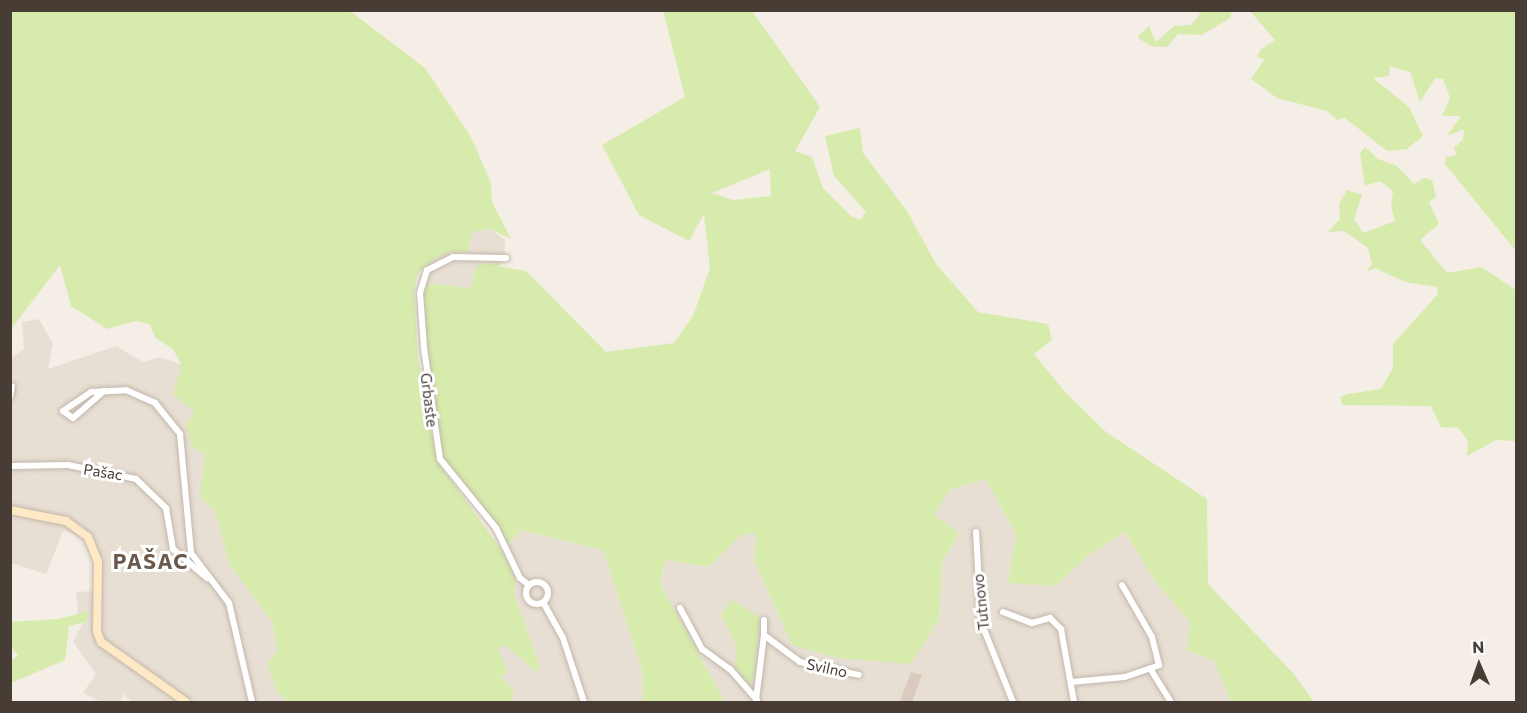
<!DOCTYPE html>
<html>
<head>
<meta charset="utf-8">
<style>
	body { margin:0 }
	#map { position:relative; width:1527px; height:713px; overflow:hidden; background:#f4eee6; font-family:Commissioner,sans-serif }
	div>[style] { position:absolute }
	.residential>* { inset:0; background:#e8dfd4 }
	.green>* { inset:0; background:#d7ebac }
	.building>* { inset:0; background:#d9cbbd }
	.roads { filter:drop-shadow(0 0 2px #c3b7ab) drop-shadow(0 0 2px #c3b7ab) }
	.street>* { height:6px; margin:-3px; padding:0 3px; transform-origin:3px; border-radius:3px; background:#fff }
	.street>.ring { margin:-3px; padding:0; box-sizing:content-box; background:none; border:6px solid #fff; border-radius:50% }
	.secondary>* { height:8px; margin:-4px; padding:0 4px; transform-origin:4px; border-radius:4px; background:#ffe9c5 }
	span { translate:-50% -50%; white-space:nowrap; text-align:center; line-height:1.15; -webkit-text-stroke:6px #fff; paint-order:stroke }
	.street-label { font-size:15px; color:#473d35 }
	.district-label { font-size:21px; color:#6b5a4b; font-weight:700; letter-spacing:1.5px }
	.frame { position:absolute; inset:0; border:12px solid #473d35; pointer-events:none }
	.north { position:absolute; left:1449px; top:635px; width:60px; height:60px; -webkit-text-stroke:4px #fff; paint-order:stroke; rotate:358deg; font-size:16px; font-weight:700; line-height:24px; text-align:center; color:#473d35 }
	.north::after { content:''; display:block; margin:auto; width:21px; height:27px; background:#473d35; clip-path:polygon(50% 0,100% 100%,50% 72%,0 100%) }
</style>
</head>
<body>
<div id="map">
	<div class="residential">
		<div style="clip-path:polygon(490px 229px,505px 240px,504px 262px,477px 265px,470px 288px,425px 283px,427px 264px,449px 252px,468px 252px,472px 232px)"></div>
		<div style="clip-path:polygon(39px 319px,53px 344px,48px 369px,116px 346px,143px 362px,160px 357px,182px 365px,205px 453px,201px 496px,215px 511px,230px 566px,272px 621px,278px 651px,276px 690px,287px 702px,132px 702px,123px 694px,120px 702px,101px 702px,83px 693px,96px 674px,73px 642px,89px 611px,78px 614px,76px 592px,97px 591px,93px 557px,84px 540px,64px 529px,46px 574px,11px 563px,10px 358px,24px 349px,22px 322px)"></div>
		<div style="clip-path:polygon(986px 479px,1016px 535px,1008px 583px,1056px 585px,1088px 555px,1125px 532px,1155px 581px,1190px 622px,1187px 650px,1214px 661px,1231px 702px,725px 702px,660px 584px,666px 560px,708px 567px,741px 535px,756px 532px,754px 562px,792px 645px,939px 620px,942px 563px,959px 533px,934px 515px,949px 490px)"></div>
		<div style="clip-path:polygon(521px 530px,603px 550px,642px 670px,643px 702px,511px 702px,514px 691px,500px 677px,496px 648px,505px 644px,535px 670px,540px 667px,514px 593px,516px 581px,503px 552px)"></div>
	</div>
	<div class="green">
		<div style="clip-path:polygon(11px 10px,350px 11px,425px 68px,471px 137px,491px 183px,492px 202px,511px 239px,490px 229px,472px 232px,468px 252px,449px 252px,427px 264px,417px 275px,414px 293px,418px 359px,437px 461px,503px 552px,516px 581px,514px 593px,540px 667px,535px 671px,505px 645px,497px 648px,508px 672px,500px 677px,514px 691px,511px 702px,287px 702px,276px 690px,267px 663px,278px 651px,272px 621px,230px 566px,215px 511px,200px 497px,205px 453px,192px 447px,186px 425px,195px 412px,173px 394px,182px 366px,173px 349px,156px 338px,149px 324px,136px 321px,107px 329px,71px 306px,60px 265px,11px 329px)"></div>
		<div style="clip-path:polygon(evenodd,663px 11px,752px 11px,820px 107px,795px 151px,812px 157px,823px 188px,851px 216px,860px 220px,866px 212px,834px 176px,825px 136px,860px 128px,863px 153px,907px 211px,936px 264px,978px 312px,1048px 324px,1052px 340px,1034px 354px,1065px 392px,1106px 432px,1207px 499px,1208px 584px,1293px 673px,1314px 702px,1231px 702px,1214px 661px,1187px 650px,1190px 622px,1155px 581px,1125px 532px,1088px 555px,1056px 586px,1008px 583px,1016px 535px,986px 479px,949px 490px,934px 515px,959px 533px,942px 563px,939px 620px,910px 664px,838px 658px,792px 645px,754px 561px,756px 533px,741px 535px,708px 567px,666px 560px,660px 584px,725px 702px,643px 702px,642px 670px,603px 550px,521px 530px,508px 545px,443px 457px,429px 376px,423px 291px,425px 283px,470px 288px,477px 265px,504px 262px,497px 266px,526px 271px,606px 352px,674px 343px,693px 316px,710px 268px,704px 214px,689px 241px,639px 215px,602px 145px,685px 97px,663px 11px,770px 169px,771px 196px,733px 200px,712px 193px,770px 169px)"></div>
		<div style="clip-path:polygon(1189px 11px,1232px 11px,1230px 18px,1202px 35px,1178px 34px,1167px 47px,1150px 46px,1137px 37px,1149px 26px,1156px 42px,1174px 26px,1191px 25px,1201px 13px)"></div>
		<div style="clip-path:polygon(1250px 11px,1516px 11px,1516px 251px,1445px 164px,1446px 157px,1457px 155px,1454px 148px,1463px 140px,1464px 129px,1447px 136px,1461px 116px,1442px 116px,1450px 98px,1443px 79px,1435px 78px,1420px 102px,1410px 72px,1390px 66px,1389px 76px,1373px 78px,1409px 107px,1423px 136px,1407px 149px,1387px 151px,1345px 118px,1337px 120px,1327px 111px,1277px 98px,1251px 79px,1264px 60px,1257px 56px,1261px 49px,1275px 40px)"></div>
		<div style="clip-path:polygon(1365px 147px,1378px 159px,1397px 166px,1414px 184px,1424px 178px,1432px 180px,1436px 197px,1429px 202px,1439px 224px,1420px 240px,1447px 273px,1481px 267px,1516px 290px,1516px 441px,1496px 440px,1467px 456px,1468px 441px,1458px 428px,1441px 427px,1431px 406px,1342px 405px,1340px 397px,1348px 394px,1381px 389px,1393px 368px,1393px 344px,1438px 294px,1437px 287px,1405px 282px,1375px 268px,1367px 271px,1372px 264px,1368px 248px,1344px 231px,1328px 232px,1340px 219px,1339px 204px,1347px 190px,1362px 195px,1354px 219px,1363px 233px,1395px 221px,1391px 207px,1393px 191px,1380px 181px,1365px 186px,1360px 153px)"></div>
		<div style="clip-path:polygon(731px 600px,760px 617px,754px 676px,748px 686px,735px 665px,736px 645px,721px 615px)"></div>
		<div style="clip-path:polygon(89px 611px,86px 622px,69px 626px,65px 660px,11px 683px,11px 660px,18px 656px,11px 646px,11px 622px,59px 619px)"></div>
	</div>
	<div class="building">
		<div style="clip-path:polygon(911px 672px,922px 675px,912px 702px,905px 702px,900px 701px)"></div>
	</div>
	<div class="roads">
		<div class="street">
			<div style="left:506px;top:258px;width:53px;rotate:-178.9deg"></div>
			<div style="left:453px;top:257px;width:29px;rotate:153deg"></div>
			<div style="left:427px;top:270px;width:24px;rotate:107deg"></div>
			<div style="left:420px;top:293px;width:55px;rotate:85.8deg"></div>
			<div style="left:424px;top:348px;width:112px;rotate:81.8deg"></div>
			<div style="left:440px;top:459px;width:89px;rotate:50.9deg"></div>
			<div style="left:496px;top:528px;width:55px;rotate:64.4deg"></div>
			<div style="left:520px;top:578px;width:11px;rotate:38deg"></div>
			<div style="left:104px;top:391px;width:41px;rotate:138.9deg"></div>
			<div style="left:73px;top:418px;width:12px;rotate:-145deg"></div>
			<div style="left:63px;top:411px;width:34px;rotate:-34deg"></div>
			<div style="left:91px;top:392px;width:35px;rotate:-3deg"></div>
			<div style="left:126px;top:390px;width:32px;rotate:24deg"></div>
			<div style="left:155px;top:403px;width:40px;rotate:51deg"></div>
			<div style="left:180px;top:434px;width:120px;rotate:84.7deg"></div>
			<div style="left:191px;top:553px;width:63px;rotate:52.8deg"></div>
			<div style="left:229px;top:603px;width:102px;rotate:76.9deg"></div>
			<div style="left:10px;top:397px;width:11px;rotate:-80deg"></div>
			<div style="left:10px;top:466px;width:58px;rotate:-1deg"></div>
			<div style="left:68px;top:465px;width:69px;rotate:11.6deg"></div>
			<div style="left:136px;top:479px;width:42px;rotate:44deg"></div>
			<div style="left:166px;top:508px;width:42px;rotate:80.3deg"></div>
			<div style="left:173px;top:549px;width:45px;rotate:40.5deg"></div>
			<div style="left:976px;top:532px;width:90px;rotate:86.8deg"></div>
			<div style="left:981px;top:622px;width:86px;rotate:68.2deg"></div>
			<div class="ring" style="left:526px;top:582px;width:16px;height:16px"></div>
			<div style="left:543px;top:602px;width:41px;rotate:60.9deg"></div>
			<div style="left:563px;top:638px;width:67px;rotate:71.8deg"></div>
			<div style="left:680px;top:608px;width:47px;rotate:61.8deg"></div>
			<div style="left:702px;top:649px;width:34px;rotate:36deg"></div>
			<div style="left:730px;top:669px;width:41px;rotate:48.9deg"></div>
			<div style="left:1003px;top:612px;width:31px;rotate:21deg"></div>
			<div style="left:1032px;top:623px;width:19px;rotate:-16deg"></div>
			<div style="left:1050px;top:618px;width:16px;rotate:45deg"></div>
			<div style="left:1061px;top:629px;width:74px;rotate:79.9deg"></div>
			<div style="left:764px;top:620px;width:15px;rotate:90deg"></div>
			<div style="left:1151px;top:670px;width:38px;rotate:58deg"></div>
			<div style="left:1071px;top:682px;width:54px;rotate:-5.3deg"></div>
			<div style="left:1125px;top:677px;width:36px;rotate:-19deg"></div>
			<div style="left:1159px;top:665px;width:29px;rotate:-104deg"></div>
			<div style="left:1152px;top:637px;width:60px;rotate:-120deg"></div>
			<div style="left:756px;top:700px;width:65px;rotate:-83deg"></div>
			<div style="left:764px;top:635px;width:45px;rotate:36.9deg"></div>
			<div style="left:800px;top:662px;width:60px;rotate:12.4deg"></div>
		</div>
		<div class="secondary">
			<div style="left:10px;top:510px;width:57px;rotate:11.1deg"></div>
			<div style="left:66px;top:521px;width:27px;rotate:36deg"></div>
			<div style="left:88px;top:537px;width:27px;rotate:68deg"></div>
			<div style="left:98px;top:562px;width:69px;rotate:90.8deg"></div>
			<div style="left:97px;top:631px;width:12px;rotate:70deg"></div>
			<div style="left:101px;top:642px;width:104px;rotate:35.2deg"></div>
		</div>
	</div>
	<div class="street-label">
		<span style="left:429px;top:400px;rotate:83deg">Grbaste</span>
		<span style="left:103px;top:472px;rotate:9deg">Pašac</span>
		<span style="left:981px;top:602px;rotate:-96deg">Tutnovo</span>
		<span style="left:827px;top:668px;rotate:12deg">Svilno</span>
	</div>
	<div class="district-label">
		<span style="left:151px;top:561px">PAŠAC</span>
	</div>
	<div class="frame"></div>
	<div class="north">N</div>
</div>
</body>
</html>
